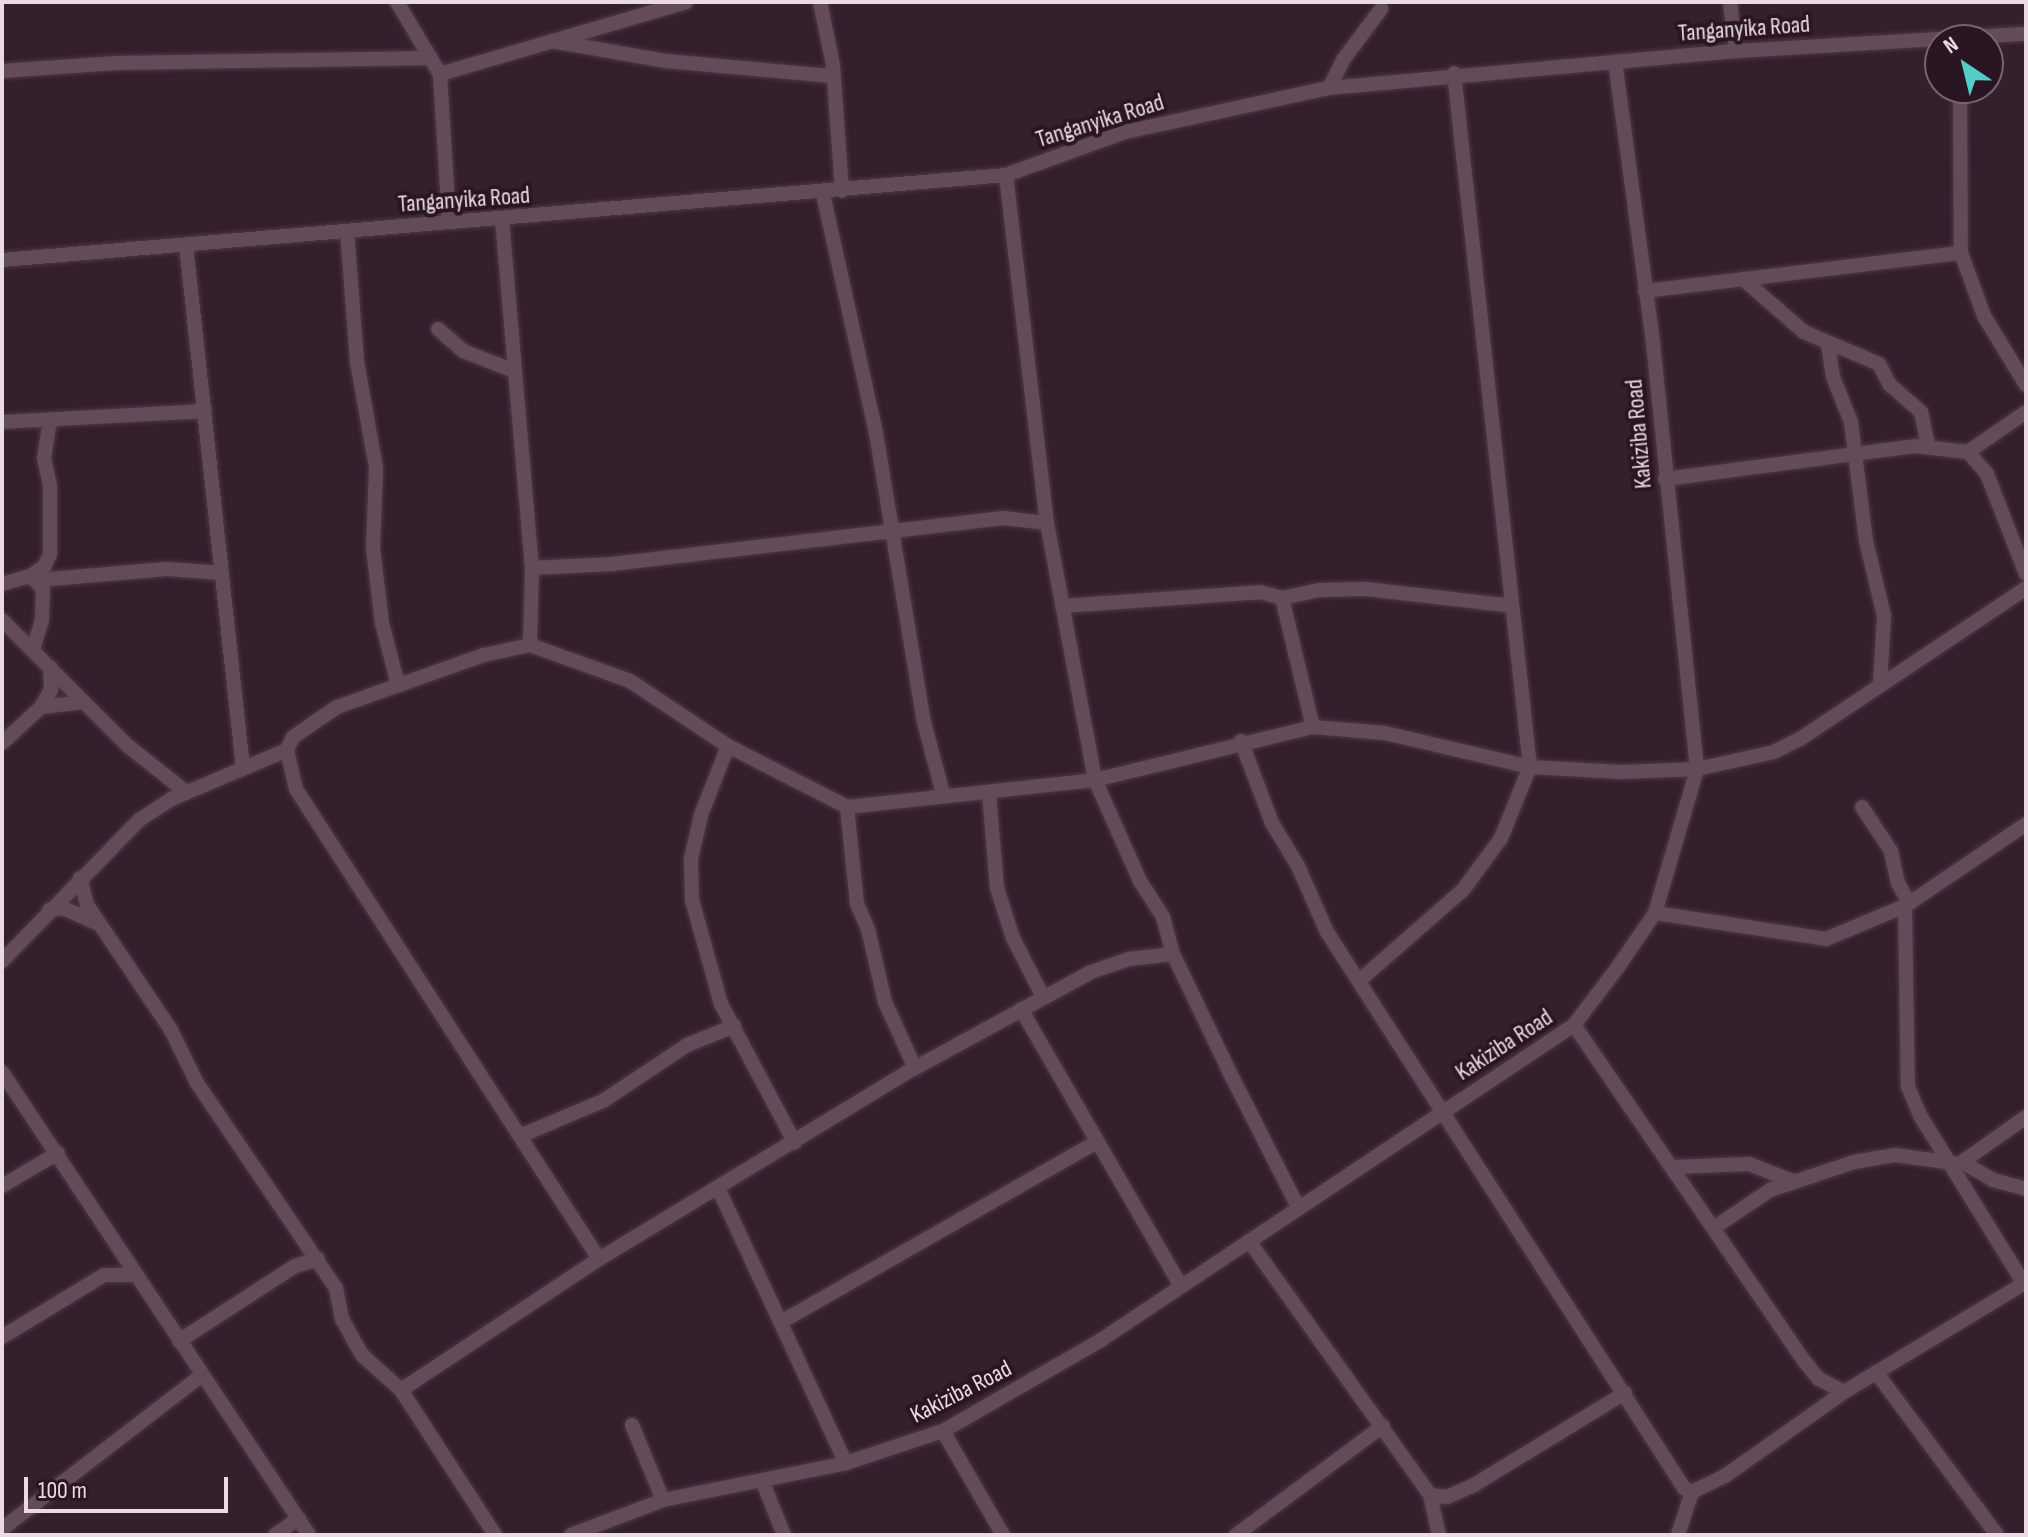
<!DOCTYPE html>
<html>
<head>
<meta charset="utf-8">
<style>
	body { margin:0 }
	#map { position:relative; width:2028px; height:1537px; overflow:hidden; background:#341f2d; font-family:"Sofia Sans Condensed",sans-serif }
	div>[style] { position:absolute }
	.roads { filter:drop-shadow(0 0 2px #4c3a46) drop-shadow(0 0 2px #4c3a46) }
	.minor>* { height:14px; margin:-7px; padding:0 7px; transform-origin:7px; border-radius:7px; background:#634b5a }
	span { translate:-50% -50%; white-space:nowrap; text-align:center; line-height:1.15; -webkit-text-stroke:8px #2a1523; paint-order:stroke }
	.street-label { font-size:24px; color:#e9dae3 }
	.frame { position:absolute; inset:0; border:4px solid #e9dae3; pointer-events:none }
	.north { position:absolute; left:1924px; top:24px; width:80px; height:80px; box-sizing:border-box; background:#2a1523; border:2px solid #766470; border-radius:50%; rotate:325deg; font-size:22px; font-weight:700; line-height:32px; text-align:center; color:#e9dae3 }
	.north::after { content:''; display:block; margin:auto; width:28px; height:36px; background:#54cdc8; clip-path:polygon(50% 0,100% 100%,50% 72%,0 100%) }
	.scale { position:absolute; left:24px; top:1477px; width:204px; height:36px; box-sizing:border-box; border:4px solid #e9dae3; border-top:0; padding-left:10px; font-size:24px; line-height:28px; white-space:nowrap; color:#e9dae3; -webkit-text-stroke:6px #2a1523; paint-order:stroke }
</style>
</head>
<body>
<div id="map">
	<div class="roads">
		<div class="minor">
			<div style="left:397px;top:2px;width:84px;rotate:59.2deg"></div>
			<div style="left:440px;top:74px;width:148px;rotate:86.5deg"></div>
			<div style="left:820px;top:2px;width:64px;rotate:78.3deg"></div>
			<div style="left:833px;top:65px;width:126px;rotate:85.9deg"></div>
			<div style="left:1730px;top:2px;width:49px;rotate:83deg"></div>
			<div style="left:552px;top:41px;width:116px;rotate:10deg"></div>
			<div style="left:666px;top:61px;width:167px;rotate:5.2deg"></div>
			<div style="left:2px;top:71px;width:115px;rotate:-4deg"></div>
			<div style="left:117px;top:63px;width:314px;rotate:-0.9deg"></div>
			<div style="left:440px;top:74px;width:256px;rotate:-16.3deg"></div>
			<div style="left:1329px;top:88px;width:31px;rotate:-63deg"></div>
			<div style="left:1343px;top:60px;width:64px;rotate:-53.3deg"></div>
			<div style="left:1960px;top:88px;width:165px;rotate:89.7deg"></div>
			<div style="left:1961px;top:253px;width:67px;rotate:69.9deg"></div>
			<div style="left:1984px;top:316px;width:81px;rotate:58.7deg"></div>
			<div style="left:1006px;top:175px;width:350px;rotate:83.3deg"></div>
			<div style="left:1047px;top:523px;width:261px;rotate:79.4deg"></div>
			<div style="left:1095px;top:780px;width:111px;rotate:66deg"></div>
			<div style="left:1140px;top:881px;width:43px;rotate:57.4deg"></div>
			<div style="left:1163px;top:917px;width:38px;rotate:75deg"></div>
			<div style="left:1173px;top:954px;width:127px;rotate:64.4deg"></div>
			<div style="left:1228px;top:1069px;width:153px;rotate:63.1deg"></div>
			<div style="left:823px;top:194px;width:245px;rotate:77.5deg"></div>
			<div style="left:876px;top:433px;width:293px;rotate:80.6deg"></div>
			<div style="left:924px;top:722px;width:74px;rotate:75.2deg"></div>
			<div style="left:502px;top:219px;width:350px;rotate:85.1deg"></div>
			<div style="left:532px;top:568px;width:77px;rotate:91.5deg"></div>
			<div style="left:347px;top:231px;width:131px;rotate:85.6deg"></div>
			<div style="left:357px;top:362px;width:108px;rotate:79.8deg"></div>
			<div style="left:376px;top:468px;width:80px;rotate:92.1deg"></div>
			<div style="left:373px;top:548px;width:76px;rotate:83.2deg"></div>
			<div style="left:382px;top:623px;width:64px;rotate:75.5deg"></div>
			<div style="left:186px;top:245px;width:526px;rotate:83.78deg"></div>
			<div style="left:2px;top:260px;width:1008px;rotate:-4.84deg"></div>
			<div style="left:1006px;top:175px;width:127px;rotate:-19.9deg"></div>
			<div style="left:1125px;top:132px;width:209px;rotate:-12.2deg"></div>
			<div style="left:1329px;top:88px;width:409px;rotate:-5.2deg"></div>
			<div style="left:1736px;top:51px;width:290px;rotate:-3.4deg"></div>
			<div style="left:1743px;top:279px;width:81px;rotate:41deg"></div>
			<div style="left:1804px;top:332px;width:82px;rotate:23.1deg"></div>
			<div style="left:1879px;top:364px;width:22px;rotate:63deg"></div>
			<div style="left:1889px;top:384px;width:43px;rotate:41.2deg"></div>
			<div style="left:1921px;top:412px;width:35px;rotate:78deg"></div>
			<div style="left:1645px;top:291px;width:318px;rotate:-6.9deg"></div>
			<div style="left:438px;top:329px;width:33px;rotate:41deg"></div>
			<div style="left:463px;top:351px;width:55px;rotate:21.4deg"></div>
			<div style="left:1828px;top:345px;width:32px;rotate:81deg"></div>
			<div style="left:1833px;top:377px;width:48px;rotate:68.2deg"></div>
			<div style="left:1851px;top:422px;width:120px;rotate:82.8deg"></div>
			<div style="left:1866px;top:541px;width:77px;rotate:76.5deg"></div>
			<div style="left:1884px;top:616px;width:67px;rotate:93.4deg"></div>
			<div style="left:2px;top:422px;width:203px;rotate:-3.1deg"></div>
			<div style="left:1968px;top:452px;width:70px;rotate:-34.6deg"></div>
			<div style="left:1665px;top:479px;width:252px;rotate:-7.5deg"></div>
			<div style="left:1915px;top:446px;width:53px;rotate:6.5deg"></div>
			<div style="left:1968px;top:452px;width:29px;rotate:49deg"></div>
			<div style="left:1987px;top:474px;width:107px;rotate:68.7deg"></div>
			<div style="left:532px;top:568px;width:80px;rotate:-2.9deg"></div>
			<div style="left:612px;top:564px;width:394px;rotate:-6.7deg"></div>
			<div style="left:1003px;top:518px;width:44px;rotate:6.5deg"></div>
			<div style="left:31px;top:576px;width:18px;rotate:47deg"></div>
			<div style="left:43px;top:589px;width:31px;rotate:92deg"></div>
			<div style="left:42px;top:620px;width:30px;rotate:107deg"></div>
			<div style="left:39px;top:580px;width:128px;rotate:-4.9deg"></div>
			<div style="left:167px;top:569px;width:55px;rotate:4.2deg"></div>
			<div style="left:2px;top:584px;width:29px;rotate:-16deg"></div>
			<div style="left:30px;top:576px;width:17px;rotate:-33deg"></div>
			<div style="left:44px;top:567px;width:14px;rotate:-65deg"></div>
			<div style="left:50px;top:554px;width:68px;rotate:-90deg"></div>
			<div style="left:50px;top:486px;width:29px;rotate:-102deg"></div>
			<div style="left:44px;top:458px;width:39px;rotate:-81deg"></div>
			<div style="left:1282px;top:598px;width:39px;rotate:-12deg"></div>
			<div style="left:1320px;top:590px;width:46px;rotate:-1.2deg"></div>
			<div style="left:1366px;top:589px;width:147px;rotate:6.6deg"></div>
			<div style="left:1062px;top:606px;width:198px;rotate:-4deg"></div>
			<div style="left:1260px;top:592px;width:23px;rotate:15deg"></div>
			<div style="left:1282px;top:598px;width:133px;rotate:76.5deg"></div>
			<div style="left:2px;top:620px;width:178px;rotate:45deg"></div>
			<div style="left:128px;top:746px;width:74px;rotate:38.4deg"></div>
			<div style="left:41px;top:707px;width:43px;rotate:-6.6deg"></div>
			<div style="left:1241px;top:741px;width:88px;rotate:69.3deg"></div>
			<div style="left:1272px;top:823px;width:50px;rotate:58.8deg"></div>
			<div style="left:1298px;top:866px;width:72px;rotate:66.3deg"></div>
			<div style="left:1327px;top:932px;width:661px;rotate:57.3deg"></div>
			<div style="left:1684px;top:1488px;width:9px;rotate:27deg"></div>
			<div style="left:1692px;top:1492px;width:37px;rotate:-26deg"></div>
			<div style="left:1725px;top:1476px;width:146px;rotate:-35.2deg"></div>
			<div style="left:1844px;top:1392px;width:213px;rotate:-31.1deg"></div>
			<div style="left:2px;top:743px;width:53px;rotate:-42.7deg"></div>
			<div style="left:41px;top:707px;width:20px;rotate:-60deg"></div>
			<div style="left:51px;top:690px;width:23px;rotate:-92deg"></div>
			<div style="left:728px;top:746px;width:74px;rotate:111.4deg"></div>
			<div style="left:701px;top:815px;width:45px;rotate:102.8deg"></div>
			<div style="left:691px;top:859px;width:41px;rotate:88.6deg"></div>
			<div style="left:692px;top:900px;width:108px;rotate:74.4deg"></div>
			<div style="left:721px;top:1004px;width:157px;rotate:62deg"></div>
			<div style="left:989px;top:794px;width:94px;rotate:85.1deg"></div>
			<div style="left:997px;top:888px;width:52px;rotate:72.3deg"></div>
			<div style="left:1013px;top:938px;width:66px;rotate:63deg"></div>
			<div style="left:847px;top:807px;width:98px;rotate:84.1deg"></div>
			<div style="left:857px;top:904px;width:27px;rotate:66deg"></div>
			<div style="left:868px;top:929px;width:75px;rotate:76.9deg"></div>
			<div style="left:885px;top:1002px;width:72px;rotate:65.6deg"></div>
			<div style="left:1862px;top:807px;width:53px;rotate:56.6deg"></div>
			<div style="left:1891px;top:851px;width:33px;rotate:78deg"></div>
			<div style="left:1898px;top:883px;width:23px;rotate:61deg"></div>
			<div style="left:80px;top:878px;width:28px;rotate:75deg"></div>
			<div style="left:87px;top:905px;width:151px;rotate:56.1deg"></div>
			<div style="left:171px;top:1030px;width:59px;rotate:63.9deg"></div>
			<div style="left:197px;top:1083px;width:248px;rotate:55.9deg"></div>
			<div style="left:336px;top:1288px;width:32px;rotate:79deg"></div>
			<div style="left:342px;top:1319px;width:41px;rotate:60.9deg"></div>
			<div style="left:362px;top:1355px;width:52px;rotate:41.9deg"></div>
			<div style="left:401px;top:1390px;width:173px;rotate:57deg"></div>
			<div style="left:1905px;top:906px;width:181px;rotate:89.1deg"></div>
			<div style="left:1908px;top:1087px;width:33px;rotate:67deg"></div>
			<div style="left:1921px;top:1117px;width:196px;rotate:58.3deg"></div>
			<div style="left:49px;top:910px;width:14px;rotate:-8deg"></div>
			<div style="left:63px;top:908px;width:37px;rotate:24deg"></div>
			<div style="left:1655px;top:913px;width:173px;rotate:8.6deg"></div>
			<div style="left:1826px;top:939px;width:86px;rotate:-22.7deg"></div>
			<div style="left:1905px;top:906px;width:146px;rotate:-34.1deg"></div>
			<div style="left:2px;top:961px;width:197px;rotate:-45.8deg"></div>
			<div style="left:139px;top:820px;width:38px;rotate:-33deg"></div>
			<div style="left:171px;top:799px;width:126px;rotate:-22.9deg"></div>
			<div style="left:1359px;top:981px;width:138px;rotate:-41.2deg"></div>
			<div style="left:1463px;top:890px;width:64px;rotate:-53.8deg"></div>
			<div style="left:1501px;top:838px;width:77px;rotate:-67.8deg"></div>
			<div style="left:1530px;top:767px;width:698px;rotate:-96.25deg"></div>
			<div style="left:1021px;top:1009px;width:318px;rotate:60deg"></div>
			<div style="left:1574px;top:1025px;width:409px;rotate:55.6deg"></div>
			<div style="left:1805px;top:1362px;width:22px;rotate:51deg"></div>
			<div style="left:1819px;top:1379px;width:28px;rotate:27deg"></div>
			<div style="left:2px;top:1072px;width:556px;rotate:56.45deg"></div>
			<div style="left:522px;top:1135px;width:88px;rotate:-22.8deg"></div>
			<div style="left:603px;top:1101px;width:101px;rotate:-33.7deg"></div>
			<div style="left:687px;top:1045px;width:51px;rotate:-22deg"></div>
			<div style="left:1962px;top:1162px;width:36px;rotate:30deg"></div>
			<div style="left:1993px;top:1180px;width:34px;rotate:15deg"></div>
			<div style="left:1672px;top:1167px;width:77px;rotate:-2.2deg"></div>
			<div style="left:1749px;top:1164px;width:47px;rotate:21.1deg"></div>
			<div style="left:1955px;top:1167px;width:87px;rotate:-35.2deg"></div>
			<div style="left:2px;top:1186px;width:65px;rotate:-30.5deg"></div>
			<div style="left:719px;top:1190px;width:301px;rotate:65.1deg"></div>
			<div style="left:1715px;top:1227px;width:66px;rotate:-33.9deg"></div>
			<div style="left:1770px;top:1190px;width:89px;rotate:-18.4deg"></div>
			<div style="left:1854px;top:1162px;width:42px;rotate:-9.7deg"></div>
			<div style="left:1895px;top:1155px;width:59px;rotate:7.9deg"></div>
			<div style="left:1249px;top:1241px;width:312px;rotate:54.5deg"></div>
			<div style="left:1430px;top:1495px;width:41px;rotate:77.3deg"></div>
			<div style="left:599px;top:1259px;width:559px;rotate:-122.81deg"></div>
			<div style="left:296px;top:789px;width:40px;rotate:-103deg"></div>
			<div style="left:287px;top:750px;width:14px;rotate:-65deg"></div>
			<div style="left:293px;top:737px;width:53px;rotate:-34.3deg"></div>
			<div style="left:337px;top:707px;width:156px;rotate:-19.5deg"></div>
			<div style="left:484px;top:655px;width:47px;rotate:-12.3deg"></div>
			<div style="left:530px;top:645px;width:106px;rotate:19.8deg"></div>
			<div style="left:630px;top:681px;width:118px;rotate:33.6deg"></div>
			<div style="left:728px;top:746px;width:134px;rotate:27.1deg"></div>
			<div style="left:847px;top:807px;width:249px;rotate:-6.2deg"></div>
			<div style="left:1095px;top:780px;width:224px;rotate:-13.7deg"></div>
			<div style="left:1313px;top:727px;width:72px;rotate:4.8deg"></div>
			<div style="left:1385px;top:733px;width:149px;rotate:13.2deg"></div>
			<div style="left:1530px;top:767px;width:92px;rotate:3.1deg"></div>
			<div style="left:1622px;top:772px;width:75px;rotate:-2.3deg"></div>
			<div style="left:1697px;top:769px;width:79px;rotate:-12.4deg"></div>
			<div style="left:1774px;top:752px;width:29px;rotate:-27deg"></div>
			<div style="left:1800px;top:739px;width:272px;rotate:-33.7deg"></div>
			<div style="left:781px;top:1322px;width:361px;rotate:-29.7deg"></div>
			<div style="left:2px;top:1337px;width:119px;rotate:-31.3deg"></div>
			<div style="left:104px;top:1275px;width:31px"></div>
			<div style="left:179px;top:1341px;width:138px;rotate:-32.9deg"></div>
			<div style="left:295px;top:1266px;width:24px;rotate:-17deg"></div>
			<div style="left:1876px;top:1372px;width:203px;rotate:53.4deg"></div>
			<div style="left:401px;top:1390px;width:237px;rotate:-33.5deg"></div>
			<div style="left:599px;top:1259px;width:369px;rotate:-31.2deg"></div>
			<div style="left:915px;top:1068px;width:200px;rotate:-28.6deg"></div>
			<div style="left:1091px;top:972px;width:40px;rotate:-18.9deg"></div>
			<div style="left:1129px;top:959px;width:44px;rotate:-6.5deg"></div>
			<div style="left:632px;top:1425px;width:81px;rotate:67.5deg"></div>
			<div style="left:943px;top:1431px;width:120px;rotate:60deg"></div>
			<div style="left:762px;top:1480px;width:59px;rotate:68.2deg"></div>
			<div style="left:1430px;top:1495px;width:17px;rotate:7deg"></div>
			<div style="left:1447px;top:1497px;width:30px;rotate:-24deg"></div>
			<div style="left:1474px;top:1485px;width:177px;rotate:-31.4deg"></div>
			<div style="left:2px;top:1529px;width:252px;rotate:-37.6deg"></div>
			<div style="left:275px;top:1535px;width:29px;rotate:-35deg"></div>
			<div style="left:571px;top:1535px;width:98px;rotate:-20.8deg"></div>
			<div style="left:663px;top:1500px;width:187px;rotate:-11.4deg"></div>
			<div style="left:846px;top:1463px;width:102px;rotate:-18.3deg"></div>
			<div style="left:943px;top:1431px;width:182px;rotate:-29.9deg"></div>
			<div style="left:1101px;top:1340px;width:568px;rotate:-33.66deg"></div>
			<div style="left:1574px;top:1025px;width:73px;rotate:-52.8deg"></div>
			<div style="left:1618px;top:967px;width:65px;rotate:-55.6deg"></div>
			<div style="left:1655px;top:913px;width:150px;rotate:-73.7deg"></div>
			<div style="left:1697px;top:769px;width:429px;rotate:-95.9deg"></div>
			<div style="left:1653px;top:342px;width:283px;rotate:-97.7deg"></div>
			<div style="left:1236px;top:1535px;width:183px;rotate:-36.6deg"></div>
			<div style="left:1678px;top:1535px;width:45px;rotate:-72deg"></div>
		</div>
	</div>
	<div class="street-label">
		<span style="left:1744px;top:29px;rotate:-4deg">Tanganyika Road</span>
		<span style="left:1100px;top:121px;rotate:-17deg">Tanganyika Road</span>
		<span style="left:464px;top:200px;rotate:-4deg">Tanganyika Road</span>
		<span style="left:1639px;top:434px;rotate:-95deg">Kakiziba Road</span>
		<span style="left:1504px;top:1045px;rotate:-33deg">Kakiziba Road</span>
		<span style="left:961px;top:1392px;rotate:-27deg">Kakiziba Road</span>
	</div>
	<div class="frame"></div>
	<div class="north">N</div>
	<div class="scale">100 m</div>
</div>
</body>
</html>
